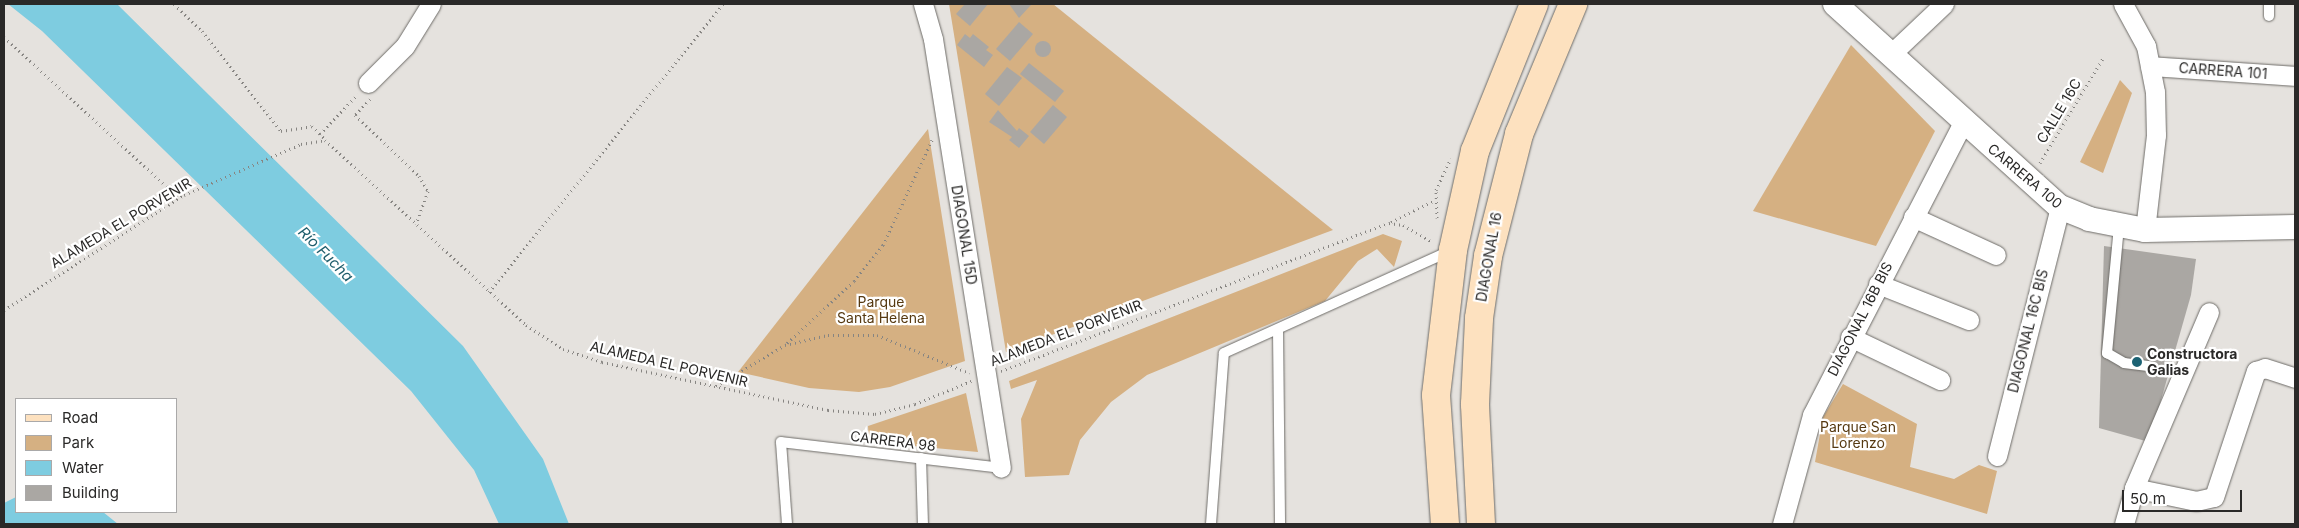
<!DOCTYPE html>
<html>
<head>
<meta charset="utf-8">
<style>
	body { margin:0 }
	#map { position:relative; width:2299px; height:528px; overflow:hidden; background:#e5e2de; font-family:Inter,sans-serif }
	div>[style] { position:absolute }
	.green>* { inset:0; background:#d5b082 }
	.water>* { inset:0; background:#7ecce0 }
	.building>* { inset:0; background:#aaa7a3 }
	.round { border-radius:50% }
	.path>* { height:3px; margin-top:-1.5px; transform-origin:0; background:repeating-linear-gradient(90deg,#878582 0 1px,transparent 0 5px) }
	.roads { filter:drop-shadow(0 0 1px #6e6c68) drop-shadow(0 0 1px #6e6c68) }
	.service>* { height:10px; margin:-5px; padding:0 5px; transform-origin:5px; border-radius:5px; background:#fff }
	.minor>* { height:19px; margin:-9.5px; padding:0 9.5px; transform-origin:9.5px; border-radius:9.5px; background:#fff }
	.tertiary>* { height:24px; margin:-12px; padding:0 12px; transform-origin:12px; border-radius:12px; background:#fff }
	.primary>* { height:28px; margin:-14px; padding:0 14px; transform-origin:14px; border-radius:14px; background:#fde1bf }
	.dots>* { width:14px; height:14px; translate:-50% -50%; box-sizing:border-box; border:2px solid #fff; border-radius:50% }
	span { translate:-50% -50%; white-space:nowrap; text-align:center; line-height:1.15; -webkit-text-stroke:4.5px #fff; paint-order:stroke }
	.street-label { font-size:14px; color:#2a2928 }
	.park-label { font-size:14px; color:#563911 }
	.poi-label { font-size:14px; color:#2a2928; font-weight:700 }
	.left { translate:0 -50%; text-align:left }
	.water-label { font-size:15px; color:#1f5e6d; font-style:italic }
	.frame { position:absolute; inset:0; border:5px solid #2a2928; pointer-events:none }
	.legend { position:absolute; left:15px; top:398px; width:162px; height:115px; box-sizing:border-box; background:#fff; border:1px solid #aaa9a9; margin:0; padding:6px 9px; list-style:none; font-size:15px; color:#2a2928 }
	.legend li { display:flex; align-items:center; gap:10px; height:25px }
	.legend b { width:25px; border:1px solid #aaa9a9 }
	.scale { position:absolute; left:2122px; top:490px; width:120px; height:22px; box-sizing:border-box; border:2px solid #2a2928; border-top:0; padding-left:6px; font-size:15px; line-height:18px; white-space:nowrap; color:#2a2928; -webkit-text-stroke:4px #fff; paint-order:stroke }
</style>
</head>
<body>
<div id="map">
	<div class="green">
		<div style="clip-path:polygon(949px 4px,1053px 4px,1333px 230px,1006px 352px)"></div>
		<div style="clip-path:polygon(1851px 45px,1935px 131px,1876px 246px,1753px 211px)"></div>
		<div style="clip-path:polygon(2120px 80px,2132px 93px,2103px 173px,2080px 162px)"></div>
		<div style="clip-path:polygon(928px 129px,965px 361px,890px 387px,859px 392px,809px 388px,738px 372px)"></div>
		<div style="clip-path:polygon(1383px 234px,1402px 241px,1394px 267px,1377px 249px,1358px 261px,1325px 301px,1147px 375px,1111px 402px,1080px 440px,1069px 475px,1025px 477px,1021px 419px,1037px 380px,1011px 389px,1009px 381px)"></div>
		<div style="clip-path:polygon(1843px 384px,1917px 424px,1910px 467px,1954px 479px,1979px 465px,1997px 471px,1987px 514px,1815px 462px,1823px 417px)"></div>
		<div style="clip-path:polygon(966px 393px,978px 452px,869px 442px,868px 426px)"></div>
	</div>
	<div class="water">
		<div style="clip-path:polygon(8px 4px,117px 4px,463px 346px,543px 459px,569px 524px,499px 524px,474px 470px,411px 391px,42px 31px)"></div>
		<div style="clip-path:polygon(16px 497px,16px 512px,103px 512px,118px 524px,4px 524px,4px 503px)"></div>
	</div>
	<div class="building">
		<div style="clip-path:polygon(965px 4px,988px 4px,970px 26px,956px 14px)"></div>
		<div style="clip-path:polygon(1009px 4px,1030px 4px,1031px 5px,1019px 18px)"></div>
		<div style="clip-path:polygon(1019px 22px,1033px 34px,1010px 61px,996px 49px)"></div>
		<div style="clip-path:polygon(965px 34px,970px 38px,973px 34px,989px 47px,986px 50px,993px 55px,984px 67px,957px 45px)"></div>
		<div class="round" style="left:1035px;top:41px;width:16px;height:16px"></div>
		<div style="clip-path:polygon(1029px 63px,1064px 91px,1055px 102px,1020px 74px)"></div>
		<div style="clip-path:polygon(1007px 67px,1022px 78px,999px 106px,985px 94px)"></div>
		<div style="clip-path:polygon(1053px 105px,1067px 117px,1044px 144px,1030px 132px)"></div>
		<div style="clip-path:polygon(998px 110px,1017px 131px,1019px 128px,1029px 136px,1019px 148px,1009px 140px,1012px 137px,989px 122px)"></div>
		<div style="clip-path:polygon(2104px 246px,2196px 259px,2191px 295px,2149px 442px,2099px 428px)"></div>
	</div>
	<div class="path">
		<div style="left:174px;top:4px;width:39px;rotate:44deg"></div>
		<div style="left:202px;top:31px;width:127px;rotate:51.7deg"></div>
		<div style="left:281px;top:131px;width:31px;rotate:-9deg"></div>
		<div style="left:312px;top:126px;width:18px;rotate:45deg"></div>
		<div style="left:4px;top:37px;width:238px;rotate:42.6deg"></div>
		<div style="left:370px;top:99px;width:22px;rotate:133deg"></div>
		<div style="left:355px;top:115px;width:88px;rotate:43.6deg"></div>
		<div style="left:419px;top:176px;width:17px;rotate:59deg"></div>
		<div style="left:428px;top:191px;width:35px;rotate:110deg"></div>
		<div style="left:320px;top:134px;width:55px;rotate:-46.5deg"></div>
		<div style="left:932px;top:140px;width:116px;rotate:115deg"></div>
		<div style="left:883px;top:245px;width:46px;rotate:128.9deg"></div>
		<div style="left:854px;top:281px;width:94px;rotate:137.2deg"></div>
		<div style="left:785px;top:345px;width:44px;rotate:-13.1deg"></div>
		<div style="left:828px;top:335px;width:49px"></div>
		<div style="left:877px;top:335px;width:100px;rotate:22.4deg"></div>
		<div style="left:2040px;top:163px;width:122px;rotate:-59deg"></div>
		<div style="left:1437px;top:218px;width:28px;rotate:-92deg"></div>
		<div style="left:1436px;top:190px;width:35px;rotate:-65deg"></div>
		<div style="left:1391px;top:222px;width:49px;rotate:-26.6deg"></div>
		<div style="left:489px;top:292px;width:371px;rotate:-50.9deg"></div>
		<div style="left:4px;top:310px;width:214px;rotate:-32.6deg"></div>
		<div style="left:184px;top:195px;width:128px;rotate:-23.6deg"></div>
		<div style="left:301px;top:144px;width:24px;rotate:-9deg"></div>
		<div style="left:325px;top:140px;width:273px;rotate:42.6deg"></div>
		<div style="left:526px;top:325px;width:44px;rotate:33deg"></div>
		<div style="left:563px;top:349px;width:41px;rotate:18.4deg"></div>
		<div style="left:602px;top:362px;width:231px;rotate:12deg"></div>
		<div style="left:828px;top:410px;width:47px;rotate:4.9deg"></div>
		<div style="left:875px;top:414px;width:41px;rotate:-14deg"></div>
		<div style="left:915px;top:404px;width:61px;rotate:-22.3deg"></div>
		<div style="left:1001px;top:371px;width:415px;rotate:-20.9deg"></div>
		<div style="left:1389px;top:223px;width:14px;rotate:8deg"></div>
		<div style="left:1403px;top:225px;width:34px;rotate:30deg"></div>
		<div style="left:716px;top:386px;width:80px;rotate:-30.7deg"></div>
	</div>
	<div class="roads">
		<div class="service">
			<div style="left:2269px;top:4px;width:12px;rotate:90deg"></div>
			<div style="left:2119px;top:226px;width:128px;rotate:95.4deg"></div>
			<div style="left:2107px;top:353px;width:20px;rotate:30deg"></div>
			<div style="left:2124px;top:363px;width:26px;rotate:7deg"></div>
			<div style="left:1278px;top:330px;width:194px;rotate:89.4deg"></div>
			<div style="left:921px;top:458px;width:66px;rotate:88.3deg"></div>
			<div style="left:787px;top:524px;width:82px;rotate:-94.2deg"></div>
			<div style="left:781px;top:442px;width:222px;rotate:6.7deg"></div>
			<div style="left:1211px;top:524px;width:171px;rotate:-85.7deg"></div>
			<div style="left:1224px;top:353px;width:248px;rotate:-24.3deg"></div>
		</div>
		<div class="minor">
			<div style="left:923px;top:4px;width:36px;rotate:74deg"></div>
			<div style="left:933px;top:39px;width:434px;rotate:81deg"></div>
			<div style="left:2123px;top:4px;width:48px;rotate:61.3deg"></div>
			<div style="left:2146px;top:46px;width:47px;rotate:78.9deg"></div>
			<div style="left:2155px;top:92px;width:43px;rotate:88.7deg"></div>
			<div style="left:2156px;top:135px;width:96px;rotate:96.6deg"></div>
			<div style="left:1890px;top:55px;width:74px;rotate:-43.4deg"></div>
			<div style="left:2150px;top:66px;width:145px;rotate:3.9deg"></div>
			<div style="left:368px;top:83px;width:52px;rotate:-45deg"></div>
			<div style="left:405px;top:46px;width:49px;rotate:-58.2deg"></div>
			<div style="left:1913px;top:217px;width:91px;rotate:24.6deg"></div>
			<div style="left:1878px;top:284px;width:98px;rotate:21.6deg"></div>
			<div style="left:1850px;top:337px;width:100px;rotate:25.5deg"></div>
			<div style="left:1997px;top:456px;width:257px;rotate:-75.8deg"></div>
			<div style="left:2134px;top:488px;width:63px;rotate:11.8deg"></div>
			<div style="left:2196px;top:501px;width:18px;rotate:-13deg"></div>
			<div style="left:2214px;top:497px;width:133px;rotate:-71.6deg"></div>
			<div style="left:2256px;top:371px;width:9px;rotate:-18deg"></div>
			<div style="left:2265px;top:368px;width:32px;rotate:18deg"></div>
			<div style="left:1782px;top:524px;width:113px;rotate:-74.6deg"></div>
			<div style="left:1812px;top:415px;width:329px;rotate:-62.7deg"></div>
			<div style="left:2124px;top:524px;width:37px;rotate:-74deg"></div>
			<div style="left:2134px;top:488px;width:191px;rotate:-66.9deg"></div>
		</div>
		<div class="tertiary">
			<div style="left:1835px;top:4px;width:303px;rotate:42.1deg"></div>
			<div style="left:2060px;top:207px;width:31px;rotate:22deg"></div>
			<div style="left:2089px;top:219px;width:57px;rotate:11.1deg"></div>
			<div style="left:2145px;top:230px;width:150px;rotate:-1.1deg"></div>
		</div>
		<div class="primary">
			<div style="left:1445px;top:524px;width:129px;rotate:-94deg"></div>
			<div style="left:1436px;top:395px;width:146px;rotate:-83.3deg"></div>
			<div style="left:1453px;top:250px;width:101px;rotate:-77.5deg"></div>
			<div style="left:1475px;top:151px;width:158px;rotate:-68.1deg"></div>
			<div style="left:1481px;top:524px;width:120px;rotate:-92.9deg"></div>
			<div style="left:1475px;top:404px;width:86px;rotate:-87.3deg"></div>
			<div style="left:1479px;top:318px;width:63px;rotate:-81.7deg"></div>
			<div style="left:1488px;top:256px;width:126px;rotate:-75.7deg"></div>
			<div style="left:1519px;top:134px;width:141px;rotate:-67.4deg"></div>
		</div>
	</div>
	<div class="dots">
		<div style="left:2137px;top:362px;background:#1c6273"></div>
	</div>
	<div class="street-label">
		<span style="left:2223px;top:71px;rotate:4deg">CARRERA 101</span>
		<span style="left:2059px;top:111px;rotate:-59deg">CALLE 16C</span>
		<span style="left:2025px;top:176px;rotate:40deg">CARRERA 100</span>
		<span style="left:121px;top:223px;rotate:-31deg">ALAMEDA EL PORVENIR</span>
		<span style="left:964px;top:235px;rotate:81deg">DIAGONAL 15D</span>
		<span style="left:1489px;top:257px;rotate:-80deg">DIAGONAL 16</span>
		<span style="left:1860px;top:319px;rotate:-63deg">DIAGONAL 16B BIS</span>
		<span style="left:2028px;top:331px;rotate:-76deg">DIAGONAL 16C BIS</span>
		<span style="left:1066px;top:333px;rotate:-21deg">ALAMEDA EL PORVENIR</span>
		<span style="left:669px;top:364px;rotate:13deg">ALAMEDA EL PORVENIR</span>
		<span style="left:893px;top:441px;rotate:7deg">CARRERA 98</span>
	</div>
	<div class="park-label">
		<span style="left:881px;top:310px">Parque<br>Santa Helena</span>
		<span style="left:1858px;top:435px">Parque San<br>Lorenzo</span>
	</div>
	<div class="poi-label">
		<span class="left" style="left:2147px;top:362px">Constructora<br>Galias</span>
	</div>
	<div class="water-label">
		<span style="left:326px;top:254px;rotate:45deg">Río Fucha</span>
	</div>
	<div class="frame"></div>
	<ul class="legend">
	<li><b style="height:6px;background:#fde1bf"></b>Road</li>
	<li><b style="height:14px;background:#d5b082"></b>Park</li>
	<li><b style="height:14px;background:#7ecce0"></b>Water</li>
	<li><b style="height:14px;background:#aaa7a3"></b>Building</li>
	</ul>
	<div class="scale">50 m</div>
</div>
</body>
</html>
